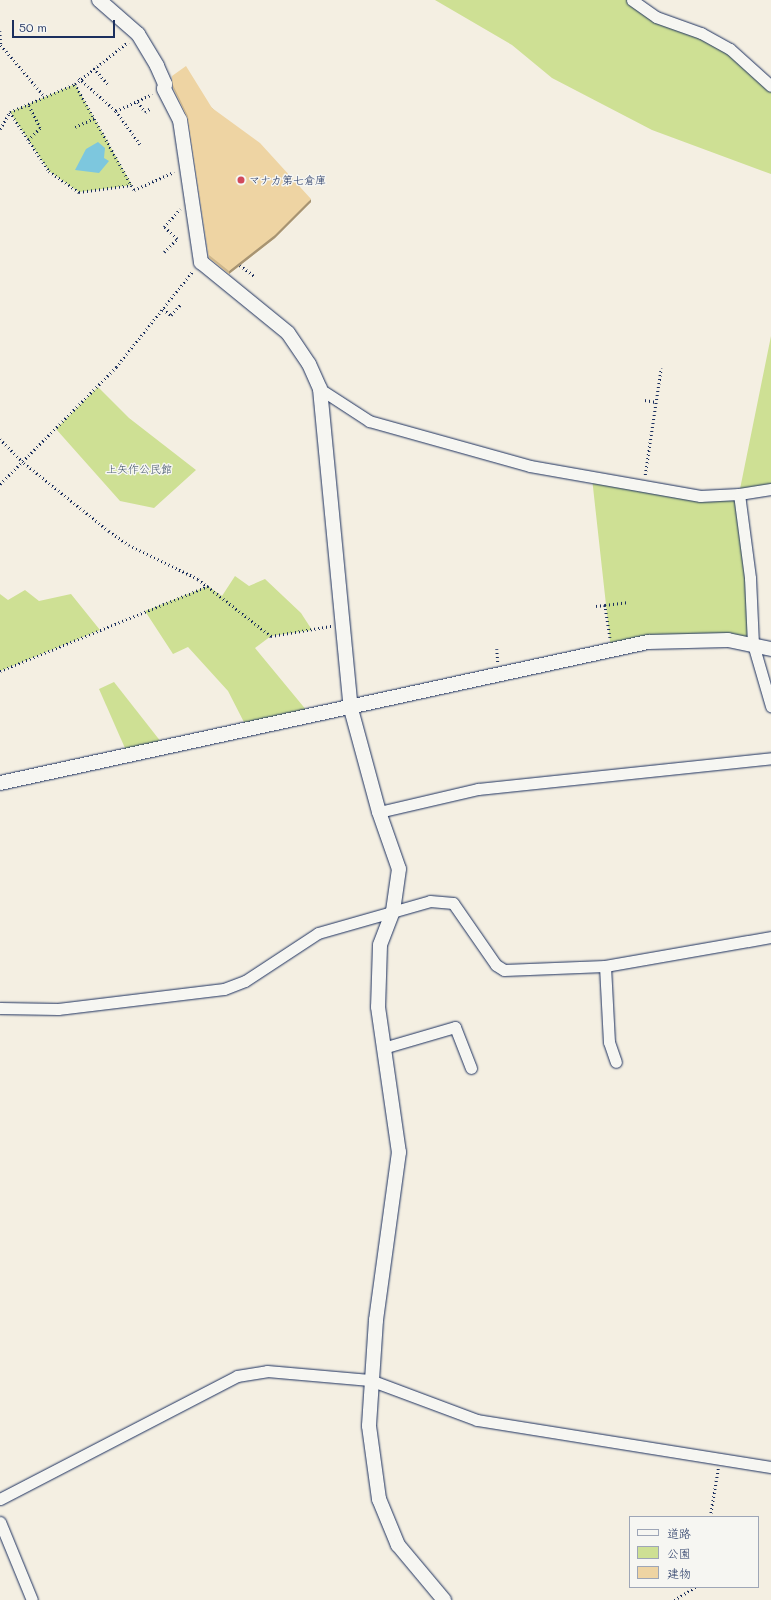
<!DOCTYPE html>
<html>
<head>
<meta charset="utf-8">
<style>
	body { margin:0 }
	#map { position:relative; width:771px; height:1600px; overflow:hidden; background:#f4efe2; font-family:Mali,"Klee One",sans-serif }
	div>[style] { position:absolute }
	.green>* { inset:0; background:#cee094 }
	.water>* { inset:0; background:#7dc7de }
	.path>* { height:2.5px; margin-top:-1.25px; transform-origin:0; background:repeating-linear-gradient(90deg,#1b2f5e 0 1px,transparent 0 4px) }
	.roads { filter:drop-shadow(0 0 1px #1b2f5e) drop-shadow(0 0 1px #1b2f5e) }
	.minor>* { height:11px; margin:-5.5px; padding:0 5.5px; transform-origin:5.5px; border-radius:5.5px; background:#f6f6f2 }
	.tertiary>* { height:14px; margin:-7px; padding:0 7px; transform-origin:7px; border-radius:7px; background:#f6f6f2 }
	.wall>* { inset:0; background:#cdb68c }
	.shaded-wall>* { inset:0; background:#a79472 }
	.building>* { inset:0; background:#eed4a3 }
	.dots>* { width:11px; height:11px; translate:-50% -50%; box-sizing:border-box; border:2px solid #f6f6f2; border-radius:50% }
	span { translate:-50% -50%; white-space:nowrap; text-align:center; line-height:1.15; -webkit-text-stroke:3px #f6f6f2; paint-order:stroke }
	.poi-label { font-size:11px; color:#1b2f5e }
	.left { translate:0 -50%; text-align:left }
	.park-label { font-size:11px; color:#3f5269 }
	.legend { position:absolute; left:629px; top:1516px; width:130px; height:72px; box-sizing:border-box; background:#f6f6f2; border:1px solid #9ea6b7; margin:0; padding:5px 7px; list-style:none; font-size:12px; color:#1b2f5e }
	.legend li { display:flex; align-items:center; gap:8px; height:20px }
	.legend b { width:20px; border:1px solid #9ea6b7 }
	.scale { position:absolute; left:12px; top:20px; width:103px; height:18px; box-sizing:border-box; border:2px solid #1b2f5e; border-top:0; padding-left:5px; font-size:12px; line-height:14px; white-space:nowrap; color:#1b2f5e; -webkit-text-stroke:3px #f6f6f2; paint-order:stroke }
</style>
</head>
<body>
<div id="map">
	<div class="green">
		<div style="clip-path:polygon(435px 0,632px 0,701px 33px,771px 86px,771px 174px,652px 130px,552px 78px,512px 45px)"></div>
		<div style="clip-path:polygon(75px 84px,132px 185px,79px 192px,49px 171px,10px 112px)"></div>
		<div style="clip-path:polygon(771px 336px,771px 489px,740px 494px,753px 644px,611px 650px,592px 478px,644px 487px,739px 494px)"></div>
		<div style="clip-path:polygon(98px 387px,129px 418px,196px 470px,154px 508px,120px 501px,56px 429px)"></div>
		<div style="clip-path:polygon(235px 576px,249px 586px,265px 579px,301px 613px,312px 630px,271px 636px,255px 648px,312px 717px,248px 730px,228px 691px,188px 647px,173px 654px,145px 611px,208px 586px,222px 596px)"></div>
		<div style="clip-path:polygon(25px 590px,39px 601px,71px 594px,100px 630px,0 671px,0 594px,8px 600px)"></div>
		<div style="clip-path:polygon(114px 682px,165px 747px,128px 755px,99px 689px)"></div>
	</div>
	<div class="water">
		<div style="clip-path:polygon(98px 142px,105px 148px,104px 158px,109px 161px,99px 173px,75px 170px,86px 149px)"></div>
	</div>
	<div class="path">
		<div style="left:0;top:31px;width:14px;rotate:86deg"></div>
		<div style="left:1px;top:45px;width:68px;rotate:49.8deg"></div>
		<div style="left:94px;top:68px;width:23px;rotate:49deg"></div>
		<div style="left:79px;top:78px;width:50px;rotate:41.7deg"></div>
		<div style="left:116px;top:111px;width:40px;rotate:-25deg"></div>
		<div style="left:75px;top:84px;width:121px;rotate:60.9deg"></div>
		<div style="left:134px;top:190px;width:44px;rotate:-24.2deg"></div>
		<div style="left:138px;top:102px;width:12px;rotate:55deg"></div>
		<div style="left:145px;top:112px;width:7px;rotate:-34deg"></div>
		<div style="left:116px;top:111px;width:41px;rotate:54deg"></div>
		<div style="left:10px;top:112px;width:71px;rotate:56.5deg"></div>
		<div style="left:49px;top:171px;width:37px;rotate:35deg"></div>
		<div style="left:79px;top:192px;width:53px;rotate:-7.5deg"></div>
		<div style="left:75px;top:127px;width:21px;rotate:-25deg"></div>
		<div style="left:0;top:129px;width:20px;rotate:-60deg"></div>
		<div style="left:10px;top:112px;width:71px;rotate:-23.3deg"></div>
		<div style="left:75px;top:84px;width:68px;rotate:-38.4deg"></div>
		<div style="left:28px;top:140px;width:17px;rotate:-45deg"></div>
		<div style="left:40px;top:128px;width:27px;rotate:-117deg"></div>
		<div style="left:164px;top:252px;width:18px;rotate:-45deg"></div>
		<div style="left:177px;top:239px;width:18px;rotate:-137deg"></div>
		<div style="left:164px;top:227px;width:24px;rotate:-48deg"></div>
		<div style="left:240px;top:265px;width:18px;rotate:38deg"></div>
		<div style="left:163px;top:309px;width:10px;rotate:37deg"></div>
		<div style="left:171px;top:315px;width:15px;rotate:-48deg"></div>
		<div style="left:645px;top:400px;width:11px;rotate:10deg"></div>
		<div style="left:0;top:439px;width:34px;rotate:45deg"></div>
		<div style="left:24px;top:463px;width:109px;rotate:38.7deg"></div>
		<div style="left:109px;top:531px;width:24px;rotate:35deg"></div>
		<div style="left:129px;top:545px;width:77px;rotate:26.2deg"></div>
		<div style="left:198px;top:579px;width:93px;rotate:38deg"></div>
		<div style="left:271px;top:636px;width:61px;rotate:-9.5deg"></div>
		<div style="left:645px;top:475px;width:108px;rotate:-81.5deg"></div>
		<div style="left:0;top:484px;width:165px;rotate:-45.2deg"></div>
		<div style="left:116px;top:367px;width:123px;rotate:-51.3deg"></div>
		<div style="left:605px;top:605px;width:24px;rotate:-7deg"></div>
		<div style="left:596px;top:606px;width:9px;rotate:-6deg"></div>
		<div style="left:605px;top:605px;width:33px;rotate:81deg"></div>
		<div style="left:497px;top:649px;width:13px;rotate:86deg"></div>
		<div style="left:0;top:671px;width:225px;rotate:-22.2deg"></div>
		<div style="left:710px;top:1517px;width:49px;rotate:-80.5deg"></div>
		<div style="left:674px;top:1600px;width:26px;rotate:-31deg"></div>
	</div>
	<div class="roads">
		<div class="minor">
			<div style="left:632px;top:0;width:29px;rotate:35deg"></div>
			<div style="left:656px;top:17px;width:48px;rotate:19.6deg"></div>
			<div style="left:701px;top:33px;width:33px;rotate:29deg"></div>
			<div style="left:730px;top:49px;width:55px;rotate:42.1deg"></div>
			<div style="left:320px;top:389px;width:59px;rotate:33.1deg"></div>
			<div style="left:369px;top:421px;width:167px;rotate:15.6deg"></div>
			<div style="left:530px;top:466px;width:173px;rotate:10deg"></div>
			<div style="left:700px;top:496px;width:39px;rotate:-3deg"></div>
			<div style="left:739px;top:494px;width:85px;rotate:82.5deg"></div>
			<div style="left:750px;top:578px;width:66px;rotate:87.4deg"></div>
			<div style="left:753px;top:644px;width:65px;rotate:73.8deg"></div>
			<div style="left:739px;top:494px;width:32px;rotate:-9deg"></div>
			<div style="left:379px;top:812px;width:102px;rotate:-13.1deg"></div>
			<div style="left:478px;top:789px;width:295px;rotate:-6deg"></div>
			<div style="left:605px;top:966px;width:76px;rotate:87deg"></div>
			<div style="left:609px;top:1042px;width:21px;rotate:71deg"></div>
			<div style="left:0;top:1008px;width:58px;rotate:1deg"></div>
			<div style="left:58px;top:1009px;width:167px;rotate:-6.9deg"></div>
			<div style="left:224px;top:989px;width:22px;rotate:-21deg"></div>
			<div style="left:245px;top:981px;width:87px;rotate:-33.3deg"></div>
			<div style="left:318px;top:933px;width:116px;rotate:-15.9deg"></div>
			<div style="left:430px;top:901px;width:23px;rotate:5deg"></div>
			<div style="left:453px;top:903px;width:75px;rotate:55.3deg"></div>
			<div style="left:496px;top:965px;width:9px;rotate:32deg"></div>
			<div style="left:504px;top:970px;width:101px;rotate:-2.3deg"></div>
			<div style="left:605px;top:966px;width:169px;rotate:-9.9deg"></div>
			<div style="left:383px;top:1048px;width:75px;rotate:-16.3deg"></div>
			<div style="left:455px;top:1027px;width:44px;rotate:68.7deg"></div>
			<div style="left:0;top:1499px;width:267px;rotate:-27.4deg"></div>
			<div style="left:237px;top:1376px;width:30px;rotate:-9deg"></div>
			<div style="left:267px;top:1371px;width:103px;rotate:5deg"></div>
			<div style="left:370px;top:1380px;width:114px;rotate:20.5deg"></div>
			<div style="left:477px;top:1420px;width:298px;rotate:9.1deg"></div>
			<div style="left:0;top:1522px;width:84px;rotate:67.7deg"></div>
		</div>
		<div class="tertiary">
			<div style="left:99px;top:0;width:52px;rotate:41.1deg"></div>
			<div style="left:138px;top:34px;width:37px;rotate:59deg"></div>
			<div style="left:157px;top:66px;width:20px;rotate:66deg"></div>
			<div style="left:165px;top:84px;width:5px;rotate:101deg"></div>
			<div style="left:164px;top:89px;width:35px;rotate:63deg"></div>
			<div style="left:180px;top:120px;width:144px;rotate:81.6deg"></div>
			<div style="left:201px;top:262px;width:112px;rotate:39.2deg"></div>
			<div style="left:288px;top:333px;width:37px;rotate:56deg"></div>
			<div style="left:309px;top:364px;width:27px;rotate:66deg"></div>
			<div style="left:320px;top:389px;width:321px;rotate:84.5deg"></div>
			<div style="left:351px;top:709px;width:107px;rotate:74.8deg"></div>
			<div style="left:379px;top:812px;width:60px;rotate:70.7deg"></div>
			<div style="left:399px;top:869px;width:42px;rotate:98.1deg"></div>
			<div style="left:393px;top:911px;width:36px;rotate:111deg"></div>
			<div style="left:380px;top:945px;width:62px;rotate:91.8deg"></div>
			<div style="left:378px;top:1007px;width:147px;rotate:81.8deg"></div>
			<div style="left:399px;top:1152px;width:170px;rotate:97.8deg"></div>
			<div style="left:376px;top:1320px;width:106px;rotate:93.8deg"></div>
			<div style="left:369px;top:1426px;width:74px;rotate:82.2deg"></div>
			<div style="left:379px;top:1499px;width:50px;rotate:67.6deg"></div>
			<div style="left:398px;top:1545px;width:72px;rotate:50.1deg"></div>
			<div style="left:0;top:783px;width:663px;rotate:-12.28deg"></div>
			<div style="left:648px;top:642px;width:80px;rotate:-1.4deg"></div>
			<div style="left:728px;top:640px;width:44px;rotate:11.8deg"></div>
		</div>
	</div>
	<div class="wall">
		<div style="clip-path:polygon(172px 76px,212px 108px,311px 202px,275px 238px,229px 274px,209px 258px,188px 119px,173px 88px)"></div>
	</div>
	<div class="shaded-wall">
		<div style="clip-path:polygon(311px 199px,311px 202px,275px 238px,229px 274px,229px 271px)"></div>
	</div>
	<div class="building">
		<div style="clip-path:polygon(186px 66px,212px 108px,260px 143px,311px 199px,275px 235px,229px 271px,209px 255px,188px 116px,173px 85px,172px 76px)"></div>
	</div>
	<div class="dots">
		<div style="left:241px;top:180px;background:#d1495b"></div>
	</div>
	<div class="poi-label">
		<span class="left" style="left:249px;top:180px">マナカ第七倉庫</span>
	</div>
	<div class="park-label">
		<span style="left:139px;top:469px">上矢作公民館</span>
	</div>
	<ul class="legend">
	<li><b style="height:5px;background:#f6f6f2"></b>道路</li>
	<li><b style="height:11px;background:#cee094"></b>公園</li>
	<li><b style="height:11px;background:#eed4a3"></b>建物</li>
	</ul>
	<div class="scale">50 m</div>
</div>
</body>
</html>
